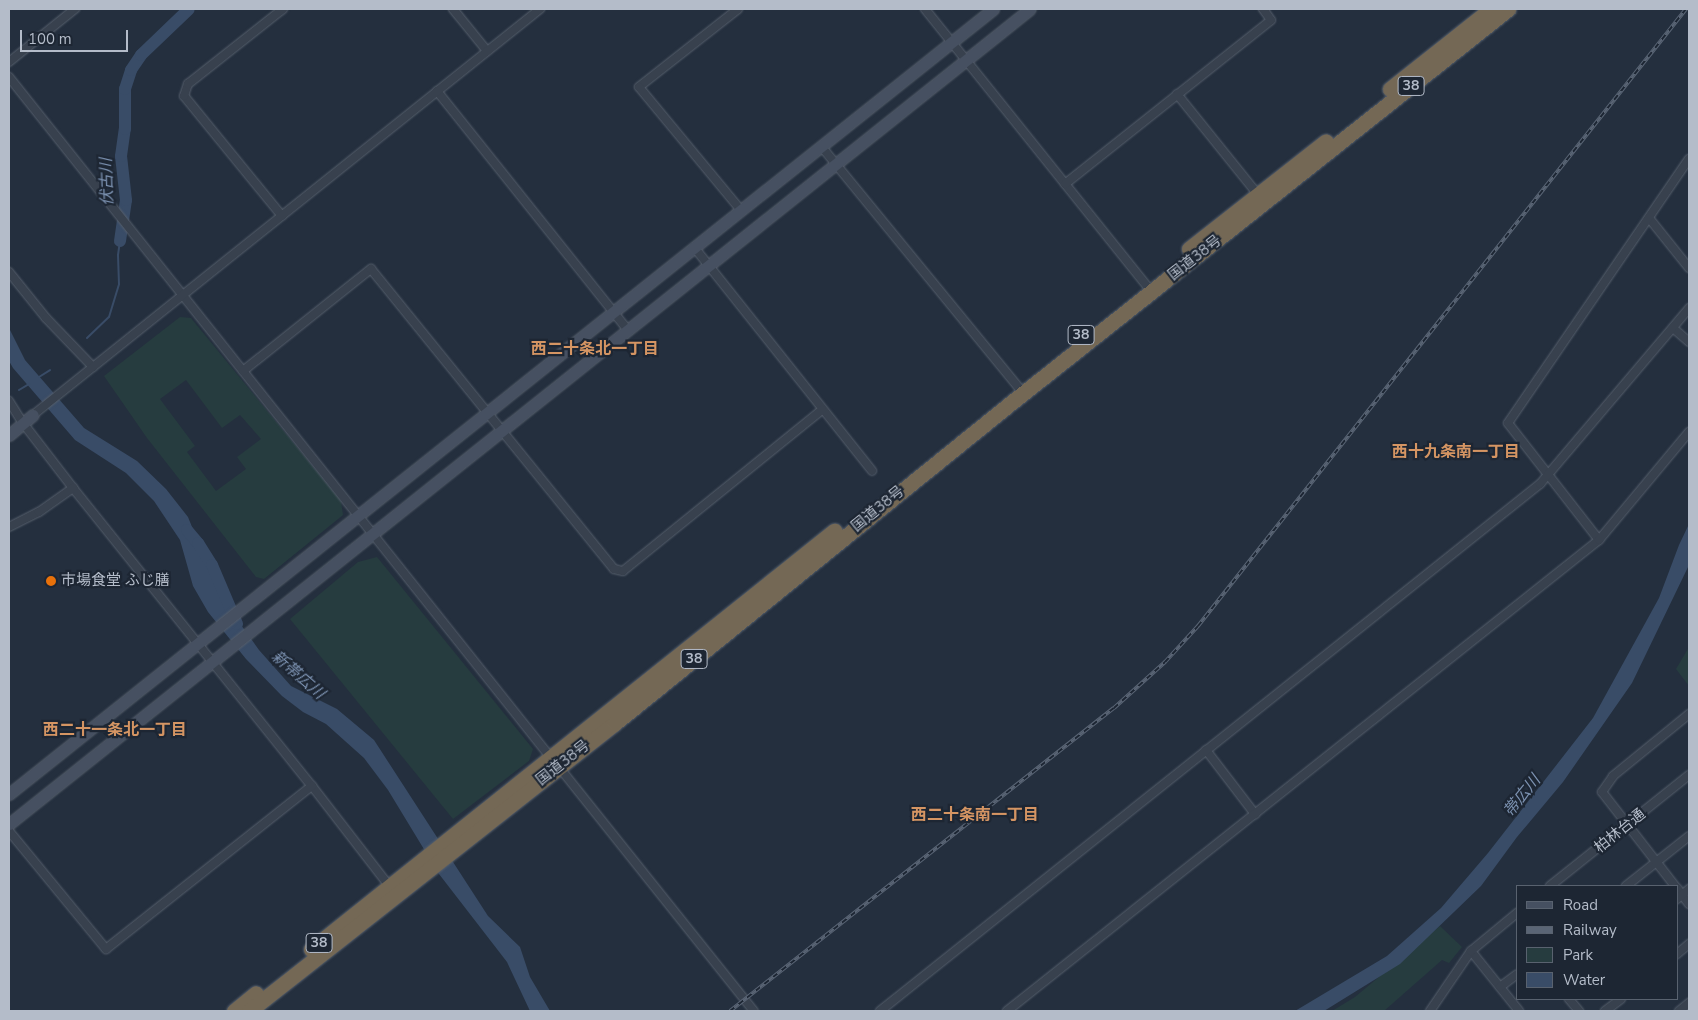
<!DOCTYPE html>
<html>
<head>
<meta charset="utf-8">
<style>
	body { margin:0 }
	#map { position:relative; width:1698px; height:1020px; overflow:hidden; background:#242f3e; font-family:"Nunito Sans","Noto Sans JP",sans-serif }
	div>[style] { position:absolute }
	.green>* { inset:0; background:#263c3f }
	.water>* { inset:0; background:#394c67 }
	.stream>* { height:2px; margin:-1px; padding:0 1px; transform-origin:1px; border-radius:1px; background:#394c67 }
	.river>* { height:12px; margin:-6px; padding:0 6px; transform-origin:6px; border-radius:6px; background:#394c67 }
	.roads { filter:drop-shadow(0 0 1px #565f6c) drop-shadow(0 0 1px #565f6c) }
	.street>* { height:8px; margin:-4px; padding:0 4px; transform-origin:4px; border-radius:4px; background:#38414e }
	.secondary>* { height:11px; margin:-5.5px; padding:0 5.5px; transform-origin:5.5px; border-radius:5.5px; background:#465061 }
	.highway>* { height:15px; margin:-7.5px; padding:0 7.5px; transform-origin:7.5px; border-radius:7.5px; background:#746855 }
	.rail>* { height:4px; margin-top:-2px; transform-origin:0; background:repeating-linear-gradient(90deg,#1d2633 0 5.5px,#5a6575 0 11px); box-sizing:border-box; border-block:1px solid #5a6575 }
	.dots>* { width:14px; height:14px; translate:-50% -50%; box-sizing:border-box; border:2px solid #1d2633; border-radius:50% }
	span { translate:-50% -50%; white-space:nowrap; text-align:center; line-height:1.15; -webkit-text-stroke:4.5px #1d2633; paint-order:stroke }
	.shield-label span { padding:1px 4px; background:#1d2633; border:1px solid; border-radius:4px; -webkit-text-stroke-width:0 }
	.shield-label { font-size:14px; color:#b4bcc9; font-weight:700 }
	.street-label { font-size:15px; color:#b4bcc9 }
	.poi-label { font-size:15px; color:#b4bcc9 }
	.left { translate:0 -50%; text-align:left }
	.water-label { font-size:16px; color:#7c92b1; font-style:italic }
	.neighbourhood-label { font-size:16px; color:#d59563; font-weight:700 }
	.frame { position:absolute; inset:0; border:10px solid #b4bcc9; pointer-events:none }
	.legend { position:absolute; left:1516px; top:885px; width:162px; height:115px; box-sizing:border-box; background:#1d2633; border:1px solid #59626f; margin:0; padding:6px 9px; list-style:none; font-size:15px; color:#b4bcc9 }
	.legend li { display:flex; align-items:center; gap:10px; height:25px }
	.legend b { width:25px; border:1px solid #59626f }
	.scale { position:absolute; left:20px; top:30px; width:108px; height:22px; box-sizing:border-box; border:2px solid #b4bcc9; border-top:0; padding-left:6px; font-size:15px; line-height:18px; white-space:nowrap; color:#b4bcc9; -webkit-text-stroke:4px #1d2633; paint-order:stroke }
</style>
</head>
<body>
<div id="map">
	<div class="green">
		<div style="clip-path:polygon(evenodd,180px 317px,191px 318px,341px 501px,343px 515px,264px 579px,256px 577px,147px 438px,104px 376px,180px 317px,186px 380px,222px 428px,240px 415px,261px 439px,237px 457px,246px 469px,216px 491px,187px 452px,195px 446px,160px 399px,186px 380px)"></div>
		<div style="clip-path:polygon(377px 557px,533px 749px,529px 761px,453px 819px,290px 619px,358px 562px)"></div>
		<div style="clip-path:polygon(1689px 647px,1689px 686px,1676px 669px)"></div>
		<div style="clip-path:polygon(1440px 926px,1462px 947px,1449px 963px,1442px 960px,1384px 1011px,1332px 1011px,1355px 997px)"></div>
	</div>
	<div class="water">
		<div style="clip-path:polygon(9px 328px,25px 360px,84px 428px,137px 461px,166px 489px,188px 517px,220px 596px,259px 650px,291px 686px,337px 709px,374px 740px,488px 916px,520px 947px,530px 977px,550px 1011px,530px 1011px,507px 962px,439px 874px,388px 790px,364px 758px,326px 724px,303px 712px,282px 696px,246px 659px,208px 612px,193px 586px,180px 540px,154px 501px,126px 473px,75px 440px,13px 368px,9px 361px)"></div>
		<div style="clip-path:polygon(1689px 524px,1689px 565px,1632px 683px,1563px 782px,1517px 837px,1481px 886px,1400px 964px,1324px 1011px,1295px 1011px,1387px 956px,1441px 908px,1488px 853px,1593px 718px,1659px 598px,1679px 545px)"></div>
	</div>
	<div class="stream">
		<div style="left:87px;top:338px;width:30px;rotate:-44deg"></div>
		<div style="left:109px;top:317px;width:34px;rotate:-73deg"></div>
		<div style="left:119px;top:284px;width:29px;rotate:-92deg"></div>
		<div style="left:118px;top:255px;width:14px;rotate:-82deg"></div>
		<div style="left:39px;top:377px;width:13px;rotate:-32deg"></div>
		<div style="left:19px;top:390px;width:12px;rotate:-31deg"></div>
	</div>
	<div class="river">
		<div style="left:120px;top:241px;width:41px;rotate:-81.7deg"></div>
		<div style="left:126px;top:200px;width:44px;rotate:-96.5deg"></div>
		<div style="left:121px;top:156px;width:27px;rotate:-82deg"></div>
		<div style="left:125px;top:129px;width:40px;rotate:-90deg"></div>
		<div style="left:125px;top:89px;width:20px;rotate:-72deg"></div>
		<div style="left:131px;top:70px;width:18px;rotate:-56deg"></div>
		<div style="left:141px;top:55px;width:66px;rotate:-43.8deg"></div>
		<div style="left:187px;top:530px;width:17px;rotate:50deg"></div>
		<div style="left:198px;top:543px;width:26px;rotate:58deg"></div>
		<div style="left:212px;top:565px;width:64px;rotate:67deg"></div>
	</div>
	<div class="roads">
		<div class="street">
			<div style="left:453px;top:9px;width:54px;rotate:51deg"></div>
			<div style="left:738px;top:9px;width:126px;rotate:141.8deg"></div>
			<div style="left:639px;top:87px;width:158px;rotate:50.4deg"></div>
			<div style="left:925px;top:9px;width:363px;rotate:51.3deg"></div>
			<div style="left:9px;top:62px;width:85px;rotate:-38.8deg"></div>
			<div style="left:9px;top:77px;width:870px;rotate:51.48deg"></div>
			<div style="left:437px;top:91px;width:306px;rotate:51.4deg"></div>
			<div style="left:1177px;top:94px;width:131px;rotate:51.2deg"></div>
			<div style="left:821px;top:146px;width:319px;rotate:50.7deg"></div>
			<div style="left:1065px;top:184px;width:263px;rotate:-38.5deg"></div>
			<div style="left:1271px;top:20px;width:14px;rotate:-126deg"></div>
			<div style="left:282px;top:216px;width:155px;rotate:-129.2deg"></div>
			<div style="left:184px;top:96px;width:13px;rotate:-72deg"></div>
			<div style="left:188px;top:84px;width:121px;rotate:-38.3deg"></div>
			<div style="left:1649px;top:218px;width:64px;rotate:51.3deg"></div>
			<div style="left:694px;top:247px;width:286px;rotate:51.5deg"></div>
			<div style="left:9px;top:272px;width:59px;rotate:51.2deg"></div>
			<div style="left:46px;top:318px;width:68px;rotate:46.2deg"></div>
			<div style="left:1673px;top:328px;width:21px;rotate:41deg"></div>
			<div style="left:243px;top:371px;width:164px;rotate:-38.6deg"></div>
			<div style="left:371px;top:269px;width:386px;rotate:51deg"></div>
			<div style="left:614px;top:569px;width:9px;rotate:13deg"></div>
			<div style="left:623px;top:571px;width:256px;rotate:-39deg"></div>
			<div style="left:9px;top:401px;width:26px;rotate:58deg"></div>
			<div style="left:23px;top:423px;width:82px;rotate:52.4deg"></div>
			<div style="left:73px;top:488px;width:382px;rotate:51.3deg"></div>
			<div style="left:312px;top:786px;width:128px;rotate:52.3deg"></div>
			<div style="left:33px;top:415px;width:650px;rotate:-38.69deg"></div>
			<div style="left:9px;top:527px;width:34px;rotate:-27deg"></div>
			<div style="left:39px;top:512px;width:42px;rotate:-35.2deg"></div>
			<div style="left:1599px;top:540px;width:148px;rotate:-127.9deg"></div>
			<div style="left:1508px;top:423px;width:320px;rotate:-55.6deg"></div>
			<div style="left:1206px;top:750px;width:81px;rotate:52.6deg"></div>
			<div style="left:559px;top:767px;width:312px;rotate:51.4deg"></div>
			<div style="left:9px;top:831px;width:153px;rotate:50.6deg"></div>
			<div style="left:106px;top:949px;width:263px;rotate:-38.4deg"></div>
			<div style="left:1550px;top:886px;width:178px;rotate:-38.6deg"></div>
			<div style="left:1626px;top:886px;width:80px;rotate:-38.4deg"></div>
			<div style="left:1675px;top:886px;width:119px;rotate:-127.8deg"></div>
			<div style="left:1602px;top:792px;width:19px;rotate:-55deg"></div>
			<div style="left:1613px;top:776px;width:98px;rotate:-39.2deg"></div>
			<div style="left:1677px;top:888px;width:20px;rotate:53deg"></div>
			<div style="left:1677px;top:899px;width:16px;rotate:-40deg"></div>
			<div style="left:1471px;top:951px;width:77px;rotate:51.3deg"></div>
			<div style="left:1677px;top:954px;width:16px;rotate:-40deg"></div>
			<div style="left:1500px;top:987px;width:21px;rotate:-37deg"></div>
			<div style="left:1569px;top:999px;width:16px;rotate:50deg"></div>
			<div style="left:880px;top:1011px;width:845px;rotate:-38.61deg"></div>
			<div style="left:1540px;top:484px;width:231px;rotate:-49.7deg"></div>
			<div style="left:1007px;top:1011px;width:757px;rotate:-38.51deg"></div>
			<div style="left:1599px;top:540px;width:141px;rotate:-50.2deg"></div>
			<div style="left:1430px;top:1011px;width:73px;rotate:-55.7deg"></div>
			<div style="left:1471px;top:951px;width:60px;rotate:-39.6deg"></div>
			<div style="left:1605px;top:1011px;width:20px;rotate:-37deg"></div>
			<div style="left:1679px;top:1011px;width:13px;rotate:-39deg"></div>
		</div>
		<div class="secondary">
			<div style="left:9px;top:435px;width:31px;rotate:-40deg"></div>
			<div style="left:9px;top:794px;width:1259px;rotate:-38.58deg"></div>
			<div style="left:9px;top:824px;width:1306px;rotate:-38.6deg"></div>
		</div>
		<div class="highway">
			<div style="left:1390px;top:89px;width:129px;rotate:-38.4deg"></div>
			<div style="left:1189px;top:249px;width:174px;rotate:-38.2deg"></div>
			<div style="left:311px;top:949px;width:670px;rotate:-38.63deg"></div>
			<div style="left:234px;top:1011px;width:28px;rotate:-39deg"></div>
			<div style="left:249px;top:1011px;width:466px;rotate:-38.2deg"></div>
			<div style="left:615px;top:723px;width:511px;rotate:-38.96deg"></div>
			<div style="left:1012px;top:402px;width:633px;rotate:-38.39deg"></div>
		</div>
	</div>
	<div class="rail">
		<div style="left:730px;top:1011px;width:489px;rotate:-38.3deg"></div>
		<div style="left:1114px;top:708px;width:69px;rotate:-42deg"></div>
		<div style="left:1165px;top:662px;width:49px;rotate:-47.5deg"></div>
		<div style="left:1198px;top:626px;width:787px;rotate:-51.66deg"></div>
	</div>
	<div class="dots">
		<div style="left:51px;top:581px;background:#e8710a"></div>
	</div>
	<div class="shield-label">
		<span style="left:1411px;top:86px">38</span>
		<span style="left:1081px;top:335px">38</span>
		<span style="left:694px;top:659px">38</span>
		<span style="left:319px;top:943px">38</span>
	</div>
	<div class="street-label">
		<span style="left:1195px;top:258px;rotate:-38deg">国道38号</span>
		<span style="left:878px;top:509px;rotate:-39deg">国道38号</span>
		<span style="left:563px;top:763px;rotate:-38deg">国道38号</span>
		<span style="left:1620px;top:831px;rotate:-39deg">柏林台通</span>
	</div>
	<div class="poi-label">
		<span class="left" style="left:61px;top:581px">市場食堂 ふじ膳</span>
	</div>
	<div class="water-label">
		<span style="left:107px;top:182px;rotate:-92deg">伏古川</span>
		<span style="left:298px;top:675px;rotate:41deg">新帯広川</span>
		<span style="left:1522px;top:796px;rotate:-51deg">帯広川</span>
	</div>
	<div class="neighbourhood-label">
		<span style="left:595px;top:349px">西二十条北一丁目</span>
		<span style="left:1456px;top:452px">西十九条南一丁目</span>
		<span style="left:115px;top:730px">西二十一条北一丁目</span>
		<span style="left:975px;top:815px">西二十条南一丁目</span>
	</div>
	<div class="frame"></div>
	<ul class="legend">
	<li><b style="height:6px;background:#465061"></b>Road</li>
	<li><b style="height:6px;background:#5a6575"></b>Railway</li>
	<li><b style="height:14px;background:#263c3f"></b>Park</li>
	<li><b style="height:14px;background:#394c67"></b>Water</li>
	</ul>
	<div class="scale">100 m</div>
</div>
</body>
</html>
